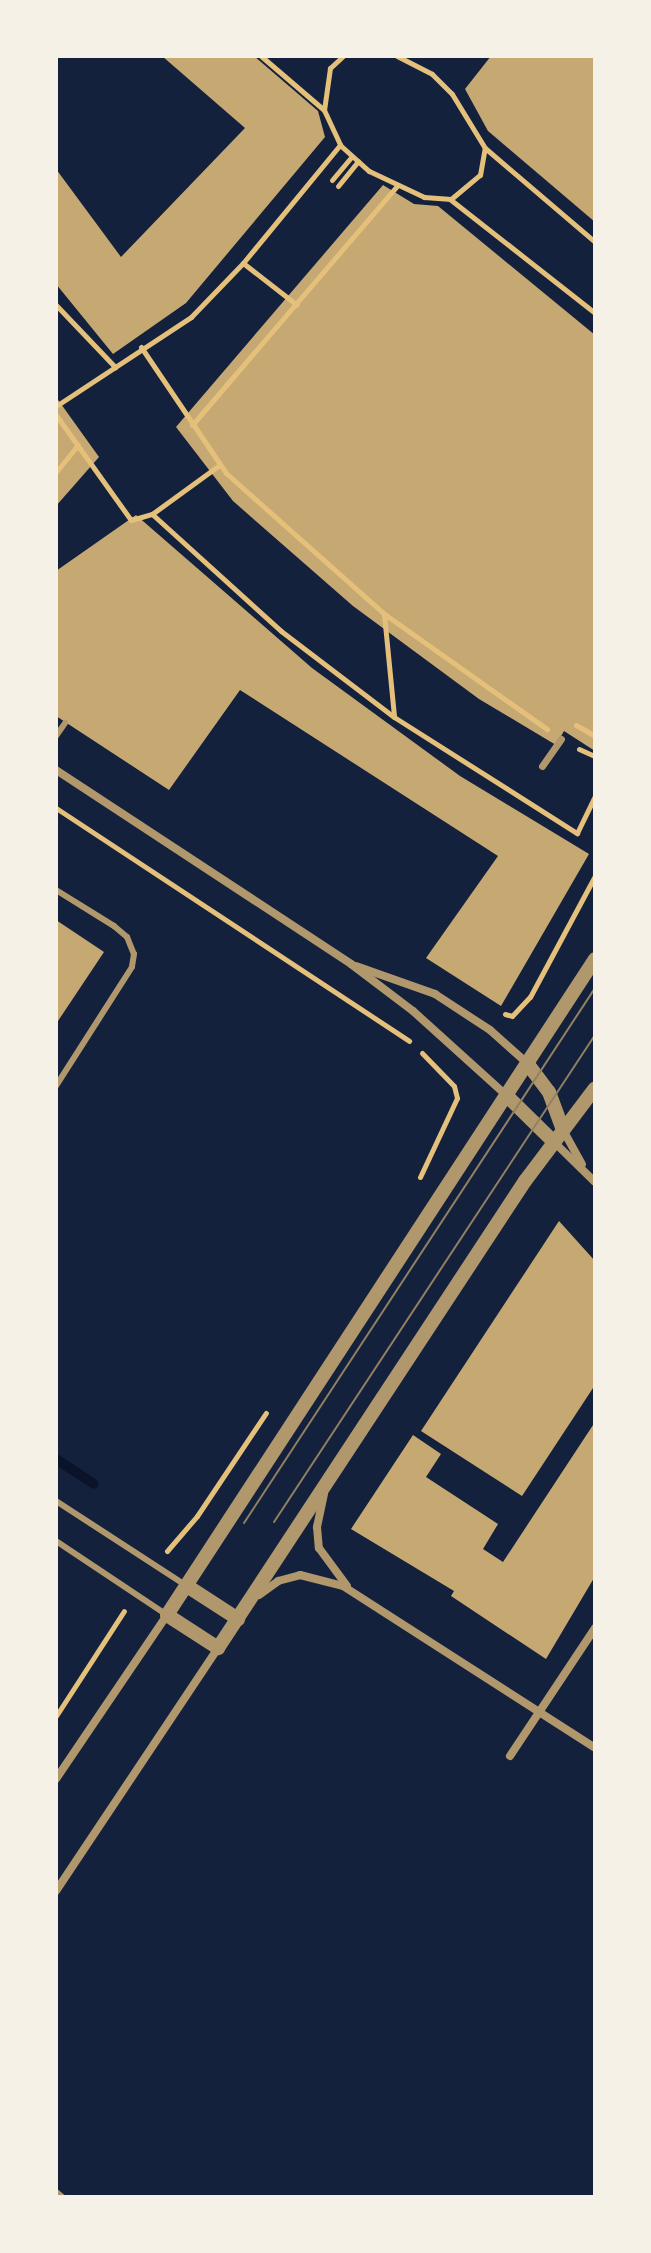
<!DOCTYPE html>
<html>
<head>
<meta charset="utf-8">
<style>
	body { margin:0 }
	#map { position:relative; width:651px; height:2253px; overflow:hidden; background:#14213d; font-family:"Roboto Serif",serif }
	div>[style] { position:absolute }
	.stream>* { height:10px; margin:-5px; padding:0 5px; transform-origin:5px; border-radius:5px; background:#0b132b }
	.building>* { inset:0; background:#c6a872 }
	.path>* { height:5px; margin:-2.5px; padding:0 2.5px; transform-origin:2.5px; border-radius:2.5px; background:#e5c07b }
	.service>* { height:6px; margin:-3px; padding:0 3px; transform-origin:3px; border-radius:3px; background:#b1986c }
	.pedestrian>* { height:7px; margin:-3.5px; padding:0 3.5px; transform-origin:3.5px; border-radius:3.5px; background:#b1986c }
	.minor>* { height:8px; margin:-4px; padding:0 4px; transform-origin:4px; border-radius:4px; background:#b1986c }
	.tertiary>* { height:14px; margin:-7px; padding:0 7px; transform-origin:7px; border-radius:7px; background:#b1986c }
	.tram>* { height:2px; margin:-1px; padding:0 1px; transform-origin:1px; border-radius:1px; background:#918062 }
	span { translate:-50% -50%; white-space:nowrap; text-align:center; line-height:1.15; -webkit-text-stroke:7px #f6f1e7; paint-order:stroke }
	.frame { position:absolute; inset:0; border:58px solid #f6f1e7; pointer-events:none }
</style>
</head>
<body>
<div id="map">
	<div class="stream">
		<div style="left:56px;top:1459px;width:45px;rotate:33.3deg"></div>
	</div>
	<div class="building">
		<div style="clip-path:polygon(162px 56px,254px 56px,318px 111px,325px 137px,186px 303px,113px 354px,56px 284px,56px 169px,121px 257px,245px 128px)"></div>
		<div style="clip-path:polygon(491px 56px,595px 56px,595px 222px,488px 131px,465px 89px)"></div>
		<div style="clip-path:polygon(383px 185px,414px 204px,438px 206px,595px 335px,595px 751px,564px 731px,556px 745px,479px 699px,353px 606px,233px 501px,176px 427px)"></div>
		<div style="clip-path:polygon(56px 397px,99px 457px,56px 506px)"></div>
		<div style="clip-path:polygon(136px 515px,312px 668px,460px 776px,589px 854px,501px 1006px,426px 958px,498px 856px,240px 690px,169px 790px,56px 716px,56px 571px)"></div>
		<div style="clip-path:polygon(56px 920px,104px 952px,56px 1024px)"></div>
		<div style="clip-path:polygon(559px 1221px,595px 1261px,595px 1385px,522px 1496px,421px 1431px)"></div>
		<div style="clip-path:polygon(595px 1422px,594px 1578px,546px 1659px,451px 1596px,454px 1591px,351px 1529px,413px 1435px,441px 1454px,426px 1477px,498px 1524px,483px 1549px,503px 1562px)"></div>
	</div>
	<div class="path">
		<div style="left:261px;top:56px;width:83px;rotate:40.6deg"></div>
		<div style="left:343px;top:56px;width:18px;rotate:137deg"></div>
		<div style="left:330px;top:68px;width:42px;rotate:98.1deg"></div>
		<div style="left:324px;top:110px;width:38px;rotate:65deg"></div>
		<div style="left:340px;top:145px;width:39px;rotate:42deg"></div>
		<div style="left:369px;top:171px;width:61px;rotate:25.3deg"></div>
		<div style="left:424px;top:197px;width:27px;rotate:4deg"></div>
		<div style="left:451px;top:199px;width:38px;rotate:-40deg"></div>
		<div style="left:480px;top:175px;width:27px;rotate:-80deg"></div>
		<div style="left:397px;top:56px;width:39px;rotate:27deg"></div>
		<div style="left:432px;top:74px;width:28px;rotate:45deg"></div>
		<div style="left:452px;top:94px;width:63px;rotate:58.6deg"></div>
		<div style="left:485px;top:148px;width:145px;rotate:40.5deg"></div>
		<div style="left:332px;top:180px;width:31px;rotate:-50deg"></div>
		<div style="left:338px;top:186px;width:32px;rotate:-51deg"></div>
		<div style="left:451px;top:200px;width:183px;rotate:38.1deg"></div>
		<div style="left:243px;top:263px;width:68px;rotate:37.9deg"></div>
		<div style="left:56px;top:305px;width:86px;rotate:46.4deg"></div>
		<div style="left:141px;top:347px;width:152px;rotate:56deg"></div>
		<div style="left:226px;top:473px;width:210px;rotate:41.7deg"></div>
		<div style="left:383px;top:613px;width:201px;rotate:35.3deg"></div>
		<div style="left:56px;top:406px;width:162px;rotate:-33.4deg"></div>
		<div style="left:191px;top:317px;width:75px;rotate:-46.1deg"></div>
		<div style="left:243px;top:263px;width:153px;rotate:-50.6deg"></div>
		<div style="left:56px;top:415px;width:129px;rotate:54.5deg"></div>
		<div style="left:131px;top:520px;width:22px;rotate:-16deg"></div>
		<div style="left:152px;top:514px;width:174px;rotate:42.2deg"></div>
		<div style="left:281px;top:631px;width:142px;rotate:37.3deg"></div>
		<div style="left:394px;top:717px;width:217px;rotate:32.4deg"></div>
		<div style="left:577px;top:833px;width:41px;rotate:-64.1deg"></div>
		<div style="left:192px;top:425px;width:316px;rotate:-49.4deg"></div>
		<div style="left:56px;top:472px;width:35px;rotate:-51deg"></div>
		<div style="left:152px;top:514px;width:82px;rotate:-36deg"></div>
		<div style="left:384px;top:614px;width:102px;rotate:84.4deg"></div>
		<div style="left:576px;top:725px;width:22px;rotate:30deg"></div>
		<div style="left:579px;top:749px;width:17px;rotate:24deg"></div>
		<div style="left:56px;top:808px;width:423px;rotate:33.4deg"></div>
		<div style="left:505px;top:1014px;width:7px;rotate:16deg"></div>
		<div style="left:512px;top:1016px;width:26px;rotate:-47deg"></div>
		<div style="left:530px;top:997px;width:137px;rotate:-61.8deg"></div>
		<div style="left:420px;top:1177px;width:87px;rotate:-64.9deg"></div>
		<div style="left:457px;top:1098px;width:12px;rotate:-104deg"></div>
		<div style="left:454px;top:1086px;width:46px;rotate:-134.1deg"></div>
		<div style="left:167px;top:1551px;width:46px;rotate:-49.4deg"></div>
		<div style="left:197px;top:1516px;width:124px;rotate:-56.2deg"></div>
		<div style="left:56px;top:1716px;width:125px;rotate:-57.1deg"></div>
	</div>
	<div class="service">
		<div style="left:56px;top:736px;width:16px;rotate:-55deg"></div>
		<div style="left:56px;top:890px;width:68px;rotate:31.8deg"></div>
		<div style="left:114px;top:926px;width:17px;rotate:40deg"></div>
		<div style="left:127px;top:937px;width:18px;rotate:68deg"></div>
		<div style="left:134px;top:954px;width:13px;rotate:99deg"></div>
		<div style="left:132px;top:967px;width:141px;rotate:122.6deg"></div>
		<div style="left:56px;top:1501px;width:156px;rotate:33deg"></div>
		<div style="left:56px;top:1541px;width:133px;rotate:33.7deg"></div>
	</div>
	<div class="pedestrian">
		<div style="left:542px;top:766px;width:33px;rotate:-55deg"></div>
	</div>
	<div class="minor">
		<div style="left:56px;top:770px;width:353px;rotate:33.3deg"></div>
		<div style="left:351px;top:964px;width:78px;rotate:37.2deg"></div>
		<div style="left:413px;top:1011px;width:127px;rotate:42.1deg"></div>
		<div style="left:356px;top:966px;width:84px;rotate:19.5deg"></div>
		<div style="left:435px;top:994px;width:66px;rotate:33.2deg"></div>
		<div style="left:490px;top:1030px;width:50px;rotate:41.7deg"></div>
		<div style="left:563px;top:1130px;width:39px;rotate:61deg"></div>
		<div style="left:554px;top:1142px;width:57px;rotate:44.3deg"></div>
		<div style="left:324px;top:1494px;width:34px;rotate:102deg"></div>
		<div style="left:317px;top:1527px;width:21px;rotate:85deg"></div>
		<div style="left:319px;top:1548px;width:47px;rotate:53.6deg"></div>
		<div style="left:259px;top:1595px;width:24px;rotate:-36deg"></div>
		<div style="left:278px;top:1581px;width:23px;rotate:-15deg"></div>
		<div style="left:300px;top:1575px;width:44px;rotate:14.3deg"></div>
		<div style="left:343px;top:1586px;width:300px;rotate:32.7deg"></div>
		<div style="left:510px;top:1756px;width:154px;rotate:-56.4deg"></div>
		<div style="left:56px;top:1779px;width:198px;rotate:-55.9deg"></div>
		<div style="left:56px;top:1891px;width:292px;rotate:-56.3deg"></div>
		<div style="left:56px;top:2193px;width:6px;rotate:39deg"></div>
	</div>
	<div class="tertiary">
		<div style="left:595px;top:959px;width:783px;rotate:123.12deg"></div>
		<div style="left:167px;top:1615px;width:61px;rotate:32.9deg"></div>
		<div style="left:218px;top:1648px;width:559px;rotate:-56.68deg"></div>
		<div style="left:525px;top:1181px;width:116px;rotate:-53deg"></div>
		<div style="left:527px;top:1063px;width:36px;rotate:53deg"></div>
		<div style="left:549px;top:1092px;width:40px;rotate:69.8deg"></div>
		<div style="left:507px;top:1096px;width:66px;rotate:44.4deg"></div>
		<div style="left:187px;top:1586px;width:61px;rotate:32.9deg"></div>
	</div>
	<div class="tram">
		<div style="left:274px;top:1522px;width:583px;rotate:-56.61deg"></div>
		<div style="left:244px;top:1523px;width:640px;rotate:-56.73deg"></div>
	</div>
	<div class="frame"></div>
</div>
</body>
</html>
